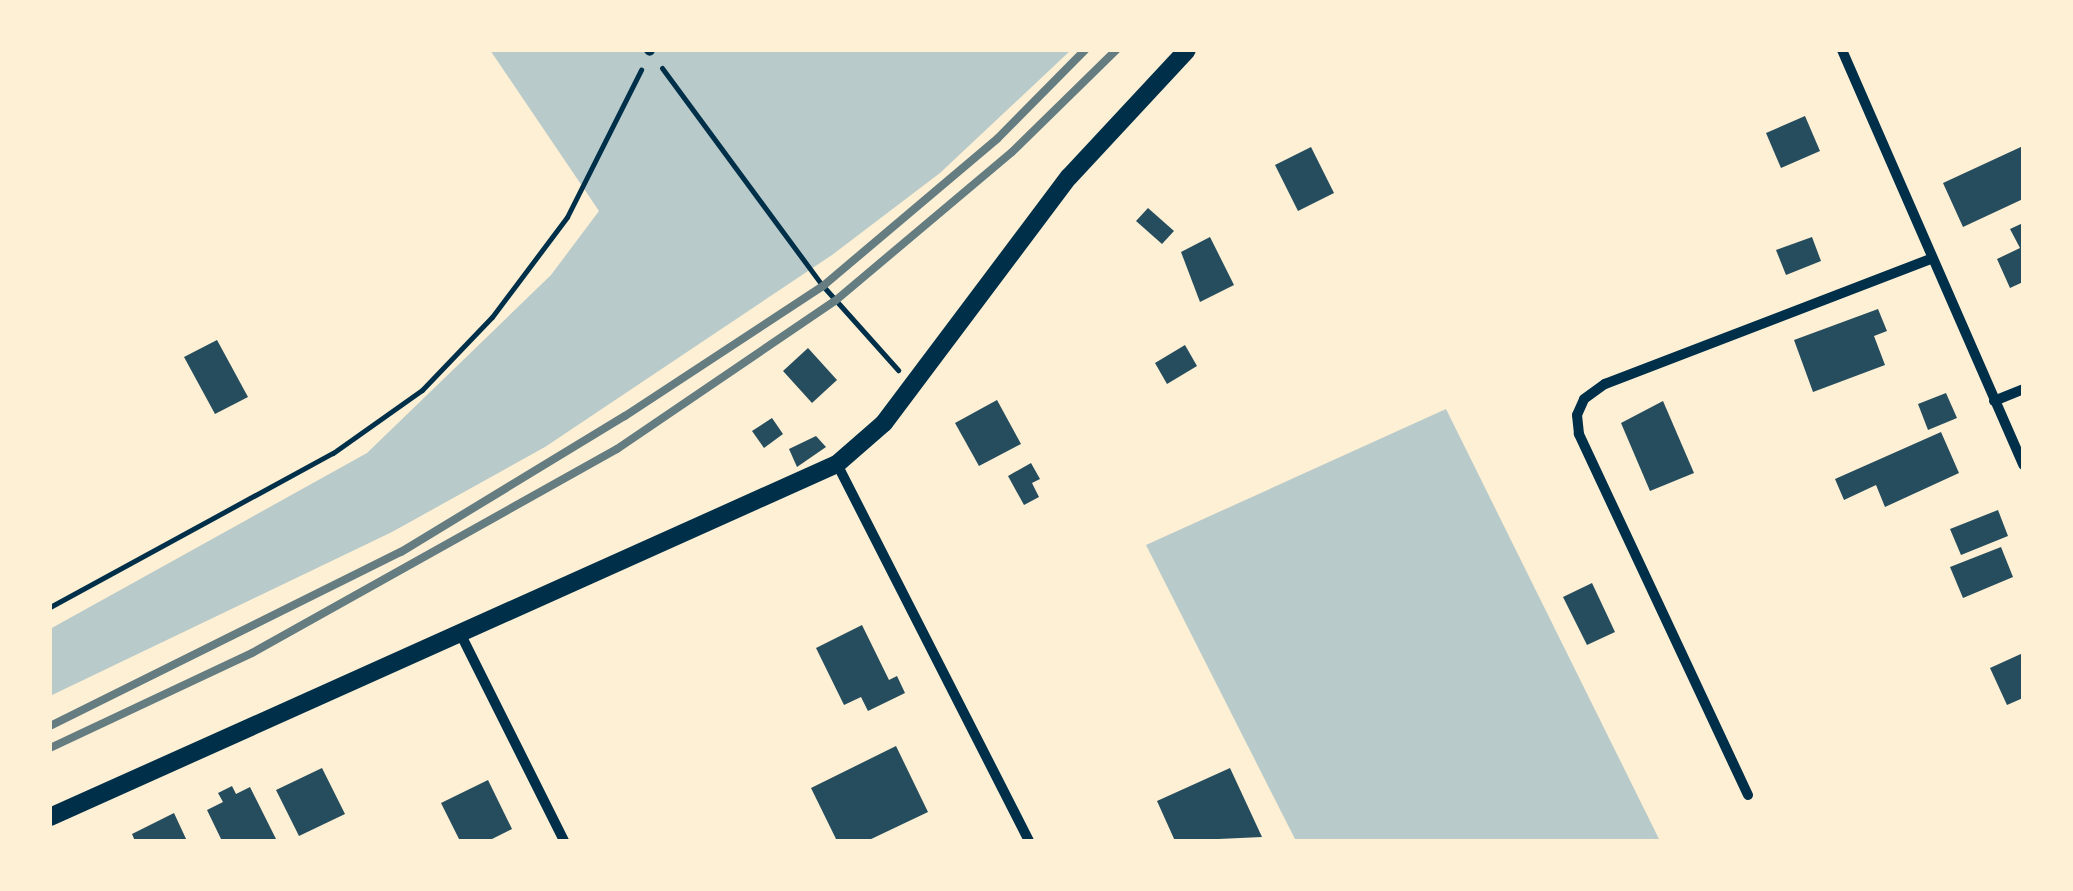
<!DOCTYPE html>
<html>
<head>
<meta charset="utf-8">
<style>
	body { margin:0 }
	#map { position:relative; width:2073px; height:891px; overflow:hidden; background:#fdf0d5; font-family:"IBM Plex Sans",sans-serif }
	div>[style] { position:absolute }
	.green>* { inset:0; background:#b9caca }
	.building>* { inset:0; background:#264d5e }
	.path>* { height:5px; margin:-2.5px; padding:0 2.5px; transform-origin:2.5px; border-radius:2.5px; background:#003049 }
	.minor>* { height:10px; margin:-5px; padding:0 5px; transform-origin:5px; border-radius:5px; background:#003049 }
	.tertiary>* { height:18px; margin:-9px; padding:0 9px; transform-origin:9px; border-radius:9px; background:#003049 }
	.rail>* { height:8px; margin:-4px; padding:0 4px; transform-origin:4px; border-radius:4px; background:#657d81 }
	span { translate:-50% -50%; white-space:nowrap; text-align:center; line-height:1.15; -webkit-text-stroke:9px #fdf0d5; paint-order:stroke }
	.frame { position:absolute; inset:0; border:52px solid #fdf0d5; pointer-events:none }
</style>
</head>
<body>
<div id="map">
	<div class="green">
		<div style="clip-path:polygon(490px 50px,1071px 50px,940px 173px,832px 255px,545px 447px,392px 532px,50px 696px,50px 629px,367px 453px,551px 275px,599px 211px)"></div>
		<div style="clip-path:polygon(1446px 409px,1660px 841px,1296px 841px,1146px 545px)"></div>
	</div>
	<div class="building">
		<div style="clip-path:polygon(1805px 116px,1820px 151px,1781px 168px,1766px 133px)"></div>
		<div style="clip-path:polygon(2023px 146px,2023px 199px,1963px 227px,1943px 183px)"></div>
		<div style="clip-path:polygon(1311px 147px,1334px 193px,1298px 211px,1275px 165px)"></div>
		<div style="clip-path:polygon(1148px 208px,1174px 231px,1162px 244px,1136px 221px)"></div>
		<div style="clip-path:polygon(2023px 223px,2023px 282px,2010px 288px,1997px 259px,2020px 248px,2010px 229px)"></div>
		<div style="clip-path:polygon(1210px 237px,1234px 285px,1200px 302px,1181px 252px)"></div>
		<div style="clip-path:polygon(1812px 237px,1821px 261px,1786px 275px,1776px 250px)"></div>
		<div style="clip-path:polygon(1878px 309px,1887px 331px,1874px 336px,1885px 365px,1813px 392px,1794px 340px)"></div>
		<div style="clip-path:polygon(217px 340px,248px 397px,215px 414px,184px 357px)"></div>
		<div style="clip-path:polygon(1185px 345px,1197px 366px,1167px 384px,1155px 363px)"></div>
		<div style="clip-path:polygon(808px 348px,837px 380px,812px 403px,783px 371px)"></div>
		<div style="clip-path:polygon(1946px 393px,1957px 418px,1928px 430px,1918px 404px)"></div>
		<div style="clip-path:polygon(997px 400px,1021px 444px,979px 466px,955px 423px)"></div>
		<div style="clip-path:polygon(1663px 401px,1694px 473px,1650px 491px,1621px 423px)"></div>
		<div style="clip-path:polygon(772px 418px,783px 434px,764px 448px,752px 431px)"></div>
		<div style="clip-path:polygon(1941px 432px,1959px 473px,1885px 507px,1876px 485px,1844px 500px,1835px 479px)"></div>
		<div style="clip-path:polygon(816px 436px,826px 447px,797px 467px,789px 449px)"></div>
		<div style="clip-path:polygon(1031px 463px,1040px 479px,1032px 483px,1039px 497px,1024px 505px,1008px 476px)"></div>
		<div style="clip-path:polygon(1998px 510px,2008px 536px,1961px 555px,1950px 529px)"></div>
		<div style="clip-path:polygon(2001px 547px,2013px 577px,1963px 598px,1950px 567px)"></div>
		<div style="clip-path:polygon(1592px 583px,1615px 632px,1587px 645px,1563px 597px)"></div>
		<div style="clip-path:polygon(862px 625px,889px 680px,897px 676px,905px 693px,868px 711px,861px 697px,844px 705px,816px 648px)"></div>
		<div style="clip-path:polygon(2023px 653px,2023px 698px,2007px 705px,1990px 668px)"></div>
		<div style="clip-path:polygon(896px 746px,928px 812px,867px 841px,837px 841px,811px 788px)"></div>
		<div style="clip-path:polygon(322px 768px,345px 814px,299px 836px,276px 790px)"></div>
		<div style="clip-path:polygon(1230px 768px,1262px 837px,1175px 841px,1157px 801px)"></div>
		<div style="clip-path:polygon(488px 780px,512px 829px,488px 841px,460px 841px,441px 803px)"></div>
		<div style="clip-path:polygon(232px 786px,236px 794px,250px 787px,277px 841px,222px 841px,207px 810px,223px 802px,218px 793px)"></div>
		<div style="clip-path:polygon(174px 813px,187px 841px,135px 841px,132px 834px)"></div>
	</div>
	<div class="path">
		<div style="left:662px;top:68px;width:271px;rotate:53.6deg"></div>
		<div style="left:823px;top:286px;width:113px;rotate:48.2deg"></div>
		<div style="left:50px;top:607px;width:322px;rotate:-28.6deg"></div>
		<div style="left:333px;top:453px;width:109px;rotate:-35.3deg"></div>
		<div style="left:422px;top:390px;width:101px;rotate:-46.2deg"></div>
		<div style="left:492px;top:317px;width:125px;rotate:-53.1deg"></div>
		<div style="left:567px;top:217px;width:165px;rotate:-63.3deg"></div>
	</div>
	<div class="minor">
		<div style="left:649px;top:50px;width:1px;rotate:45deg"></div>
		<div style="left:1842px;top:50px;width:453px;rotate:66.4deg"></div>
		<div style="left:1994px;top:401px;width:31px;rotate:-22deg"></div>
		<div style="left:837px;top:464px;width:423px;rotate:63deg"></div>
		<div style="left:462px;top:637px;width:228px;rotate:63.4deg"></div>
		<div style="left:1748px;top:795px;width:399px;rotate:-115.1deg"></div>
		<div style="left:1579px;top:434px;width:19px;rotate:-96deg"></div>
		<div style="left:1577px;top:415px;width:17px;rotate:-66deg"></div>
		<div style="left:1584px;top:399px;width:26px;rotate:-36deg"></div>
		<div style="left:1605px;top:384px;width:348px;rotate:-21deg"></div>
	</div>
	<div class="tertiary">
		<div style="left:50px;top:817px;width:863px;rotate:-24.16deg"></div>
		<div style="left:837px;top:464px;width:62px;rotate:-41.1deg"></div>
		<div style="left:884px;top:423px;width:308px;rotate:-53.1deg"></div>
		<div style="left:1069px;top:177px;width:173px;rotate:-47.1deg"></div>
	</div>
	<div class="rail">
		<div style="left:50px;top:726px;width:392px;rotate:-26.4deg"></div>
		<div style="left:401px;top:552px;width:262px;rotate:-31.3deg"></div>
		<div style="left:625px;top:416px;width:237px;rotate:-33.3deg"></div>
		<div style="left:823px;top:286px;width:228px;rotate:-40.2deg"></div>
		<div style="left:997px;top:139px;width:125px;rotate:-45.3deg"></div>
		<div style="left:50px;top:748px;width:223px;rotate:-25.2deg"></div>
		<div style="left:252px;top:653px;width:418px;rotate:-29.2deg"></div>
		<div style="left:617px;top:449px;width:263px;rotate:-34.2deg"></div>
		<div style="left:835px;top:301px;width:231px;rotate:-40.1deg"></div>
		<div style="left:1012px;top:152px;width:146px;rotate:-44.4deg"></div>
	</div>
	<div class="frame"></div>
</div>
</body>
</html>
